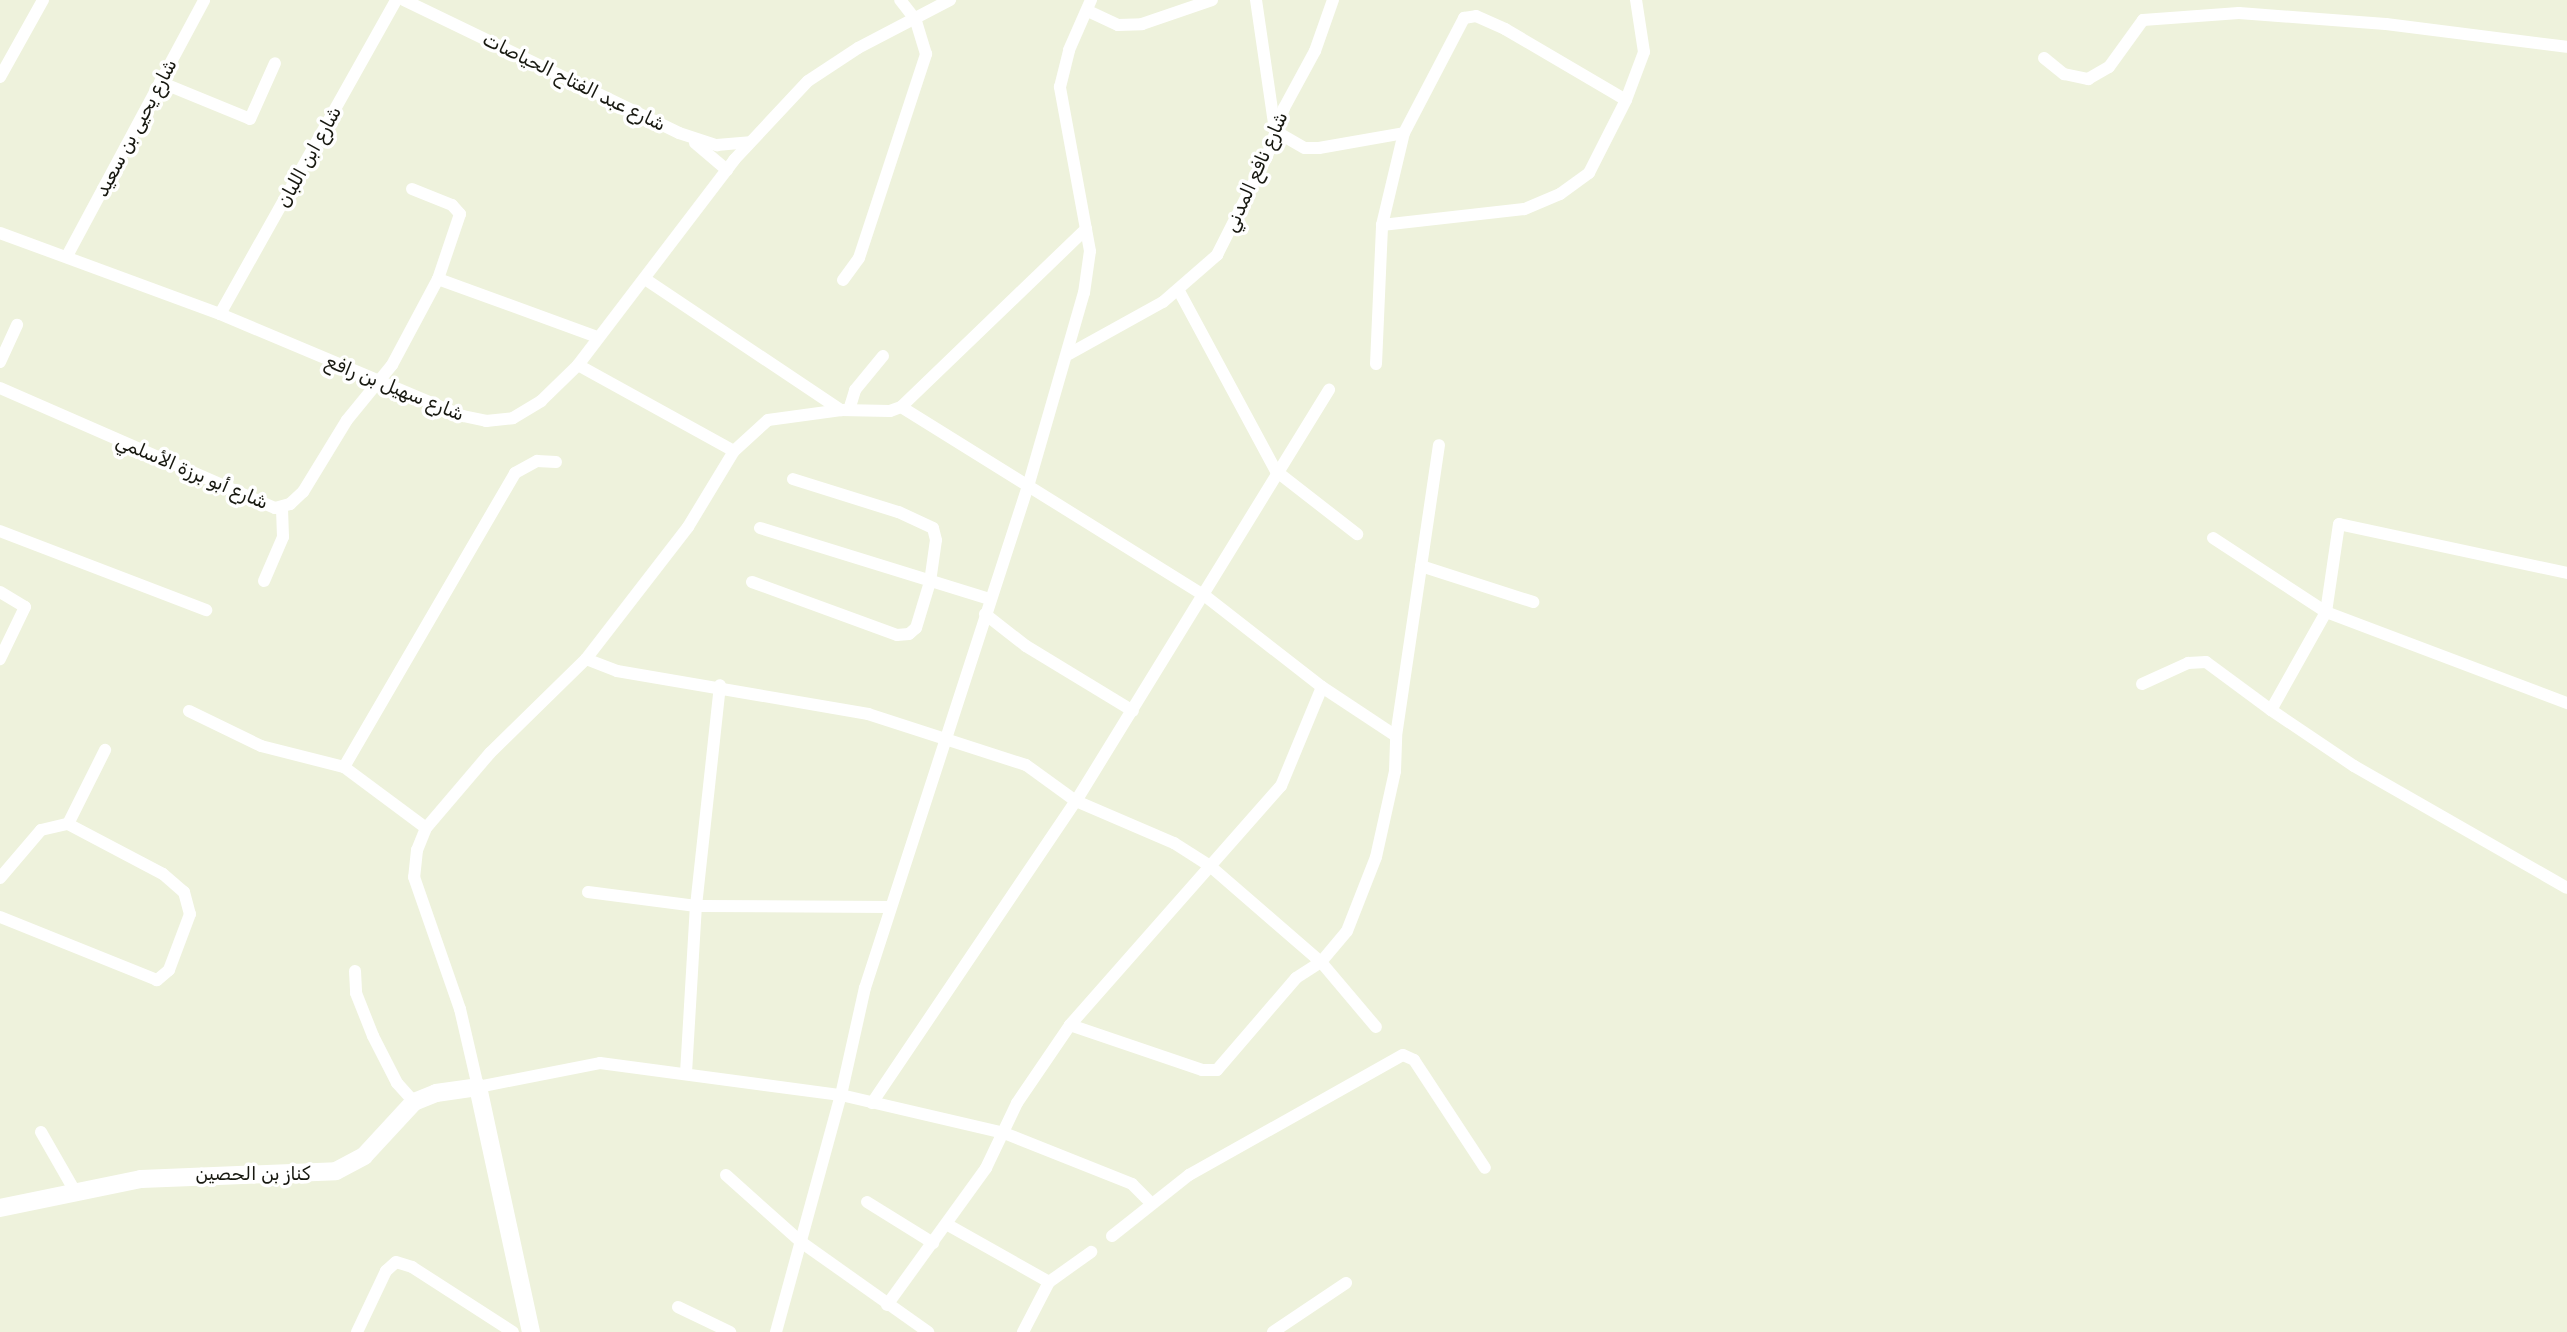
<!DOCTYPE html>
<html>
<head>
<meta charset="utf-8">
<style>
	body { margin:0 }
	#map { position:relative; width:2567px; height:1332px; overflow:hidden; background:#eef2dc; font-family:Rubik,"Noto Sans Arabic",sans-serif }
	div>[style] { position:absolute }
	.street>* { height:12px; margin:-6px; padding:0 6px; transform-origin:6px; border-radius:6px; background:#fff }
	.secondary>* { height:18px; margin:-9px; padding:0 9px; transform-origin:9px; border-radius:9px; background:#fff }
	span { translate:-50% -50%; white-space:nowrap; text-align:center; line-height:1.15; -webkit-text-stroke:7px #fff; paint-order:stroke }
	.street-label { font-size:19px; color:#181911 }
</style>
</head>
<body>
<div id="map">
	<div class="street">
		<div style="left:404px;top:0;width:305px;rotate:25.8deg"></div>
		<div style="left:679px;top:133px;width:40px;rotate:18deg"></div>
		<div style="left:717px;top:145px;width:33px;rotate:-5deg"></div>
		<div style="left:1256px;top:0;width:132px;rotate:81.7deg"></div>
		<div style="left:1275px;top:131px;width:34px;rotate:30deg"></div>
		<div style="left:1305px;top:148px;width:14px"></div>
		<div style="left:1319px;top:148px;width:86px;rotate:-10deg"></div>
		<div style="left:1088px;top:11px;width:33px;rotate:25deg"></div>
		<div style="left:1118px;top:25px;width:24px;rotate:-2deg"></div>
		<div style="left:1142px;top:24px;width:74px;rotate:-18.9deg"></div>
		<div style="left:2044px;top:58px;width:26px;rotate:39deg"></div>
		<div style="left:2064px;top:74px;width:25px;rotate:12deg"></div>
		<div style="left:2088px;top:79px;width:24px;rotate:-30deg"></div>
		<div style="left:2109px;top:67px;width:58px;rotate:-54.1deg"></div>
		<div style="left:2143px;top:20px;width:96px;rotate:-4.2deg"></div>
		<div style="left:2239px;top:13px;width:147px;rotate:4.3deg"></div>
		<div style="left:2386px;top:24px;width:182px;rotate:7.2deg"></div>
		<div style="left:0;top:77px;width:88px;rotate:-60.8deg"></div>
		<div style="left:160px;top:82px;width:97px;rotate:22.3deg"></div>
		<div style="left:250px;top:119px;width:61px;rotate:-65.9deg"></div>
		<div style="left:1626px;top:100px;width:51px;rotate:-69.4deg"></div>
		<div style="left:1644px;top:52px;width:53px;rotate:-98.7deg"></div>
		<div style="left:695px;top:143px;width:42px;rotate:40.2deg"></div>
		<div style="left:412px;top:189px;width:43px;rotate:21.8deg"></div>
		<div style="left:452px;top:205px;width:12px;rotate:48deg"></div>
		<div style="left:460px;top:214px;width:69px;rotate:108.7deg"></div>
		<div style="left:0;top:233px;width:234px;rotate:20.2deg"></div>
		<div style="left:220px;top:314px;width:264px;rotate:22.8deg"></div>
		<div style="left:463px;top:416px;width:24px;rotate:12deg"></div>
		<div style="left:486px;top:421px;width:27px;rotate:-6deg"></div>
		<div style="left:513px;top:418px;width:33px;rotate:-31deg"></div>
		<div style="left:541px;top:401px;width:52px;rotate:-44.2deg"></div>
		<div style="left:578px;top:365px;width:258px;rotate:-52.7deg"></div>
		<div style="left:734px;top:160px;width:108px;rotate:-46.9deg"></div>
		<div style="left:808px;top:81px;width:60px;rotate:-33.4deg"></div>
		<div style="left:858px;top:48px;width:104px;rotate:-27.6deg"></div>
		<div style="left:67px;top:256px;width:290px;rotate:-61.8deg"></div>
		<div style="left:645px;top:279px;width:236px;rotate:33.8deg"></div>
		<div style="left:843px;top:280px;width:27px;rotate:-54deg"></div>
		<div style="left:859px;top:258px;width:215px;rotate:-71.8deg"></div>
		<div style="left:926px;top:54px;width:37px;rotate:-107deg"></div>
		<div style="left:915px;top:19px;width:24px;rotate:-128deg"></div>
		<div style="left:1179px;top:291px;width:204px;rotate:61.7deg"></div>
		<div style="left:1276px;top:471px;width:103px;rotate:37.9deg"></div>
		<div style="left:220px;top:314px;width:360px;rotate:-60.7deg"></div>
		<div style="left:1069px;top:354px;width:107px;rotate:-29deg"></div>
		<div style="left:1163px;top:302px;width:72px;rotate:-41deg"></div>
		<div style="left:1217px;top:255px;width:111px;rotate:-63.2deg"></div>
		<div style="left:1267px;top:156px;width:51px;rotate:-70.5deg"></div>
		<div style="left:1284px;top:108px;width:65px;rotate:-61.5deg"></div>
		<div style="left:1315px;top:51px;width:54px;rotate:-70.6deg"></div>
		<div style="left:0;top:362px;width:41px;rotate:-65.3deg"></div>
		<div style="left:1376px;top:364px;width:139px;rotate:-87.5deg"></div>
		<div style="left:1382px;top:225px;width:95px;rotate:-76.6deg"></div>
		<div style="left:1404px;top:133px;width:130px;rotate:-62.4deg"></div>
		<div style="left:1464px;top:18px;width:12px;rotate:-9deg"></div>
		<div style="left:1476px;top:16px;width:32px;rotate:24deg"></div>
		<div style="left:1505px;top:29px;width:140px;rotate:30.4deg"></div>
		<div style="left:1626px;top:100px;width:82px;rotate:116.9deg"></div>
		<div style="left:1589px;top:173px;width:36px;rotate:144deg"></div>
		<div style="left:1560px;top:194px;width:39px;rotate:157deg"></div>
		<div style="left:1524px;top:209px;width:143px;rotate:173.6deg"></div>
		<div style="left:578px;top:365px;width:178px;rotate:28.9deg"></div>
		<div style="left:734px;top:451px;width:46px;rotate:-42.4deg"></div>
		<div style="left:768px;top:420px;width:74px;rotate:-7.8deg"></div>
		<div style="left:841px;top:410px;width:49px;rotate:1.2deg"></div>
		<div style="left:890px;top:411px;width:12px;rotate:-20deg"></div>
		<div style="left:901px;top:407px;width:257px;rotate:-43.9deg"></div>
		<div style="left:0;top:388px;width:300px;rotate:23.6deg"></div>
		<div style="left:275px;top:508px;width:16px;rotate:-15deg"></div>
		<div style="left:290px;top:504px;width:18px;rotate:-43deg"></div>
		<div style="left:303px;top:492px;width:84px;rotate:-58.6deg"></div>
		<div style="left:347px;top:420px;width:71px;rotate:-50.7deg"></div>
		<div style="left:392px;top:365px;width:98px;rotate:-61.9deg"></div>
		<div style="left:438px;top:279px;width:169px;rotate:20deg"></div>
		<div style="left:849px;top:410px;width:21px;rotate:-73deg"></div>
		<div style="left:855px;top:390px;width:44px;rotate:-50.5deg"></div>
		<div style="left:734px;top:451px;width:89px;rotate:121.2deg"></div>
		<div style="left:688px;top:527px;width:167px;rotate:127.7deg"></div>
		<div style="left:586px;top:659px;width:134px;rotate:135.6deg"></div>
		<div style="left:490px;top:753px;width:99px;rotate:130.5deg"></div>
		<div style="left:426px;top:828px;width:24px;rotate:112deg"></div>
		<div style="left:417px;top:850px;width:27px;rotate:96deg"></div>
		<div style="left:414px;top:877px;width:140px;rotate:70.8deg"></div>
		<div style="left:460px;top:1009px;width:80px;rotate:77deg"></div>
		<div style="left:478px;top:1087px;width:124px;rotate:-11.1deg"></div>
		<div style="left:600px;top:1063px;width:243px;rotate:7.6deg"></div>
		<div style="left:841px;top:1095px;width:167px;rotate:13.1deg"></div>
		<div style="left:1004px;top:1133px;width:138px;rotate:21.7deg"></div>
		<div style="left:1132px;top:1184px;width:25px;rotate:45deg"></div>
		<div style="left:760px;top:528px;width:241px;rotate:17.2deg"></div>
		<div style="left:0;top:531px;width:221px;rotate:21deg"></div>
		<div style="left:1421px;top:566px;width:118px;rotate:17.8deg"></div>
		<div style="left:2567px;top:573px;width:233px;rotate:-167.9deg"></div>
		<div style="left:2339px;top:524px;width:89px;rotate:98.4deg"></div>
		<div style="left:2326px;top:612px;width:258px;rotate:20.7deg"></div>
		<div style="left:264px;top:581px;width:48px;rotate:-66.6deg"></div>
		<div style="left:283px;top:537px;width:30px;rotate:-92deg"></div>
		<div style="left:752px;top:582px;width:154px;rotate:20.1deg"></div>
		<div style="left:897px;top:635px;width:12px;rotate:-5deg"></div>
		<div style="left:909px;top:634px;width:9px;rotate:-41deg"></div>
		<div style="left:916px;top:628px;width:48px;rotate:-73.1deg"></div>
		<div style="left:930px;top:582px;width:42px;rotate:-81.9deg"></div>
		<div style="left:936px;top:540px;width:12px;rotate:-104deg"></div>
		<div style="left:933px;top:528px;width:38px;rotate:-155deg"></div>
		<div style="left:898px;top:512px;width:110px;rotate:-162.6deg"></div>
		<div style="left:0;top:592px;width:29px;rotate:31deg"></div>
		<div style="left:25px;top:607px;width:58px;rotate:115.7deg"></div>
		<div style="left:985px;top:614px;width:52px;rotate:38deg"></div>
		<div style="left:1026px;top:646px;width:125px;rotate:31.3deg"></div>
		<div style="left:586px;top:659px;width:33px;rotate:21deg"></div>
		<div style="left:617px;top:671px;width:255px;rotate:9.7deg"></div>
		<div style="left:868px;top:714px;width:166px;rotate:17.9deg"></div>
		<div style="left:1026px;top:765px;width:62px;rotate:35.8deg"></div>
		<div style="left:1076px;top:801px;width:107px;rotate:23.2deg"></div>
		<div style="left:1174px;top:843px;width:43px;rotate:32.6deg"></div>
		<div style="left:1210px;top:866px;width:147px;rotate:40.9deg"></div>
		<div style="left:1321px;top:962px;width:85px;rotate:49.8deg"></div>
		<div style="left:2142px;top:684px;width:51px;rotate:-24.5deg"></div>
		<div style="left:2188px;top:663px;width:18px;rotate:-3deg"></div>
		<div style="left:2206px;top:662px;width:81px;rotate:36.4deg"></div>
		<div style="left:2271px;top:710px;width:112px;rotate:-60.7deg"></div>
		<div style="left:2326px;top:612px;width:135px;rotate:-146.8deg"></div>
		<div style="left:2271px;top:710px;width:100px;rotate:34deg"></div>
		<div style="left:2354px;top:766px;width:245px;rotate:29.8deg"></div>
		<div style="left:189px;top:711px;width:80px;rotate:25.9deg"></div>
		<div style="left:261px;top:746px;width:86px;rotate:14.2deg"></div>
		<div style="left:344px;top:767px;width:102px;rotate:36.6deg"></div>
		<div style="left:1396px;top:736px;width:294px;rotate:-81.6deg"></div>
		<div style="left:344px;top:767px;width:340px;rotate:-59.8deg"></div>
		<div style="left:515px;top:473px;width:25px;rotate:-29deg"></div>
		<div style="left:537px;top:461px;width:19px;rotate:3deg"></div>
		<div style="left:68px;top:824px;width:83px;rotate:-63.4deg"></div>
		<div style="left:0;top:878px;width:63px;rotate:-49.5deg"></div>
		<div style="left:41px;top:830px;width:28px;rotate:-13deg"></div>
		<div style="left:68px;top:824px;width:107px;rotate:27.8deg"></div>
		<div style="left:163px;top:874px;width:28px;rotate:41deg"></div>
		<div style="left:184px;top:892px;width:23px;rotate:75deg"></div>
		<div style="left:190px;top:914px;width:60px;rotate:110.6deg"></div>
		<div style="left:169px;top:970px;width:16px;rotate:140deg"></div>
		<div style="left:157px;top:980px;width:169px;rotate:-158.1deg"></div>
		<div style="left:588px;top:892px;width:109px;rotate:7.4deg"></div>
		<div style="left:696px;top:906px;width:194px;rotate:0.3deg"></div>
		<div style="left:355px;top:971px;width:22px;rotate:87deg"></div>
		<div style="left:356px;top:993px;width:46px;rotate:68.4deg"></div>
		<div style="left:373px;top:1036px;width:53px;rotate:62.9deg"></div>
		<div style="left:397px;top:1083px;width:25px;rotate:48deg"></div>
		<div style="left:1070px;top:1025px;width:139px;rotate:18.8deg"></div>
		<div style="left:1202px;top:1070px;width:15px"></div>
		<div style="left:1217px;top:1070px;width:121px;rotate:-49.3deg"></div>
		<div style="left:1296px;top:978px;width:30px;rotate:-33deg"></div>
		<div style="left:1321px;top:962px;width:40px;rotate:-50deg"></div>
		<div style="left:1347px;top:931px;width:79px;rotate:-68.6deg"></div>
		<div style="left:1376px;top:857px;width:88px;rotate:-77.5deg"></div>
		<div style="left:1395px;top:771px;width:35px;rotate:-88deg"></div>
		<div style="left:1396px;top:736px;width:89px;rotate:-146.5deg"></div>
		<div style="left:686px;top:1073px;width:167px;rotate:-86.6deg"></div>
		<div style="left:696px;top:906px;width:222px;rotate:-83.8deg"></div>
		<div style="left:872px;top:1103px;width:364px;rotate:-56deg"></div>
		<div style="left:1076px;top:801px;width:483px;rotate:-58.4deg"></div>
		<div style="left:41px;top:1132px;width:70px;rotate:60.2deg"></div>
		<div style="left:726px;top:1175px;width:101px;rotate:41.8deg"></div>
		<div style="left:801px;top:1242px;width:156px;rotate:35.3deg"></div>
		<div style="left:867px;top:1202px;width:78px;rotate:31.8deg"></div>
		<div style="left:948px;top:1225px;width:116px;rotate:29.4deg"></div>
		<div style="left:1112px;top:1236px;width:98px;rotate:-38.4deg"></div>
		<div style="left:1189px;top:1175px;width:245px;rotate:-29.3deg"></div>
		<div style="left:1403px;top:1055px;width:12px;rotate:24deg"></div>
		<div style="left:1414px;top:1060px;width:129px;rotate:56.7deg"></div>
		<div style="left:887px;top:1305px;width:169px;rotate:-54.1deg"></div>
		<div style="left:986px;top:1168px;width:72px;rotate:-64.5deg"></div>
		<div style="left:1017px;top:1103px;width:94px;rotate:-55.8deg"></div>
		<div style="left:1070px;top:1025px;width:319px;rotate:-48.6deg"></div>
		<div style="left:1281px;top:786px;width:107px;rotate:-67.5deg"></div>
		<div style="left:1322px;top:687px;width:148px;rotate:-142.1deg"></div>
		<div style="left:1205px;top:596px;width:358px;rotate:-148.1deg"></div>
		<div style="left:678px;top:1307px;width:58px;rotate:25.7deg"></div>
		<div style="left:357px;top:1332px;width:68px;rotate:-64.6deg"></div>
		<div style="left:386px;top:1271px;width:13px;rotate:-42deg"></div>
		<div style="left:396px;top:1262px;width:17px;rotate:17deg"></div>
		<div style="left:412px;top:1267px;width:120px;rotate:32.8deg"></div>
		<div style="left:776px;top:1332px;width:246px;rotate:-74.7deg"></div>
		<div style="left:841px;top:1095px;width:110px;rotate:-77.4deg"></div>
		<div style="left:865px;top:988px;width:531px;rotate:-72.01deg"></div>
		<div style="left:1029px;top:483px;width:198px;rotate:-73.9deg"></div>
		<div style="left:1084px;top:293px;width:42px;rotate:-81.9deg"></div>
		<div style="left:1090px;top:251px;width:167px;rotate:-100.4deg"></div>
		<div style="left:1060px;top:87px;width:38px;rotate:-76deg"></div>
		<div style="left:1069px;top:50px;width:55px;rotate:-66.3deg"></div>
		<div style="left:1023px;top:1332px;width:56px;rotate:-62.5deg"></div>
		<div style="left:1049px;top:1282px;width:52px;rotate:-35.5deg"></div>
		<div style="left:1273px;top:1332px;width:88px;rotate:-33.9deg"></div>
	</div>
	<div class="secondary">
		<div style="left:0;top:1208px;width:144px;rotate:-11.6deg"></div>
		<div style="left:141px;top:1179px;width:195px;rotate:-2.3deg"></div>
		<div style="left:336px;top:1171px;width:32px;rotate:-28deg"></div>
		<div style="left:364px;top:1156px;width:74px;rotate:-47.2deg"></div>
		<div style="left:414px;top:1102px;width:24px;rotate:-22deg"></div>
		<div style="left:436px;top:1093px;width:42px;rotate:-8.1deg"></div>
		<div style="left:478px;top:1087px;width:251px;rotate:77.8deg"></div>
	</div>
	<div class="street-label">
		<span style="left:574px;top:82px;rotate:26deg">شارع عبد الفتاح الحياصات</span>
		<span style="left:136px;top:128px;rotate:-62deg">شارع يحيى بن سعيد</span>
		<span style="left:309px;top:157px;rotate:-61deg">شارع ابن اللبان</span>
		<span style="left:1256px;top:172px;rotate:-66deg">شارع نافع المدني</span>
		<span style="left:395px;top:388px;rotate:22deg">شارع سهيل بن رافع</span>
		<span style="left:192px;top:472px;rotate:23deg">شارع أبو برزة الأسلمي</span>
		<span style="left:253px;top:1174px">كناز بن الحصين</span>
	</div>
</div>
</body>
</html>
